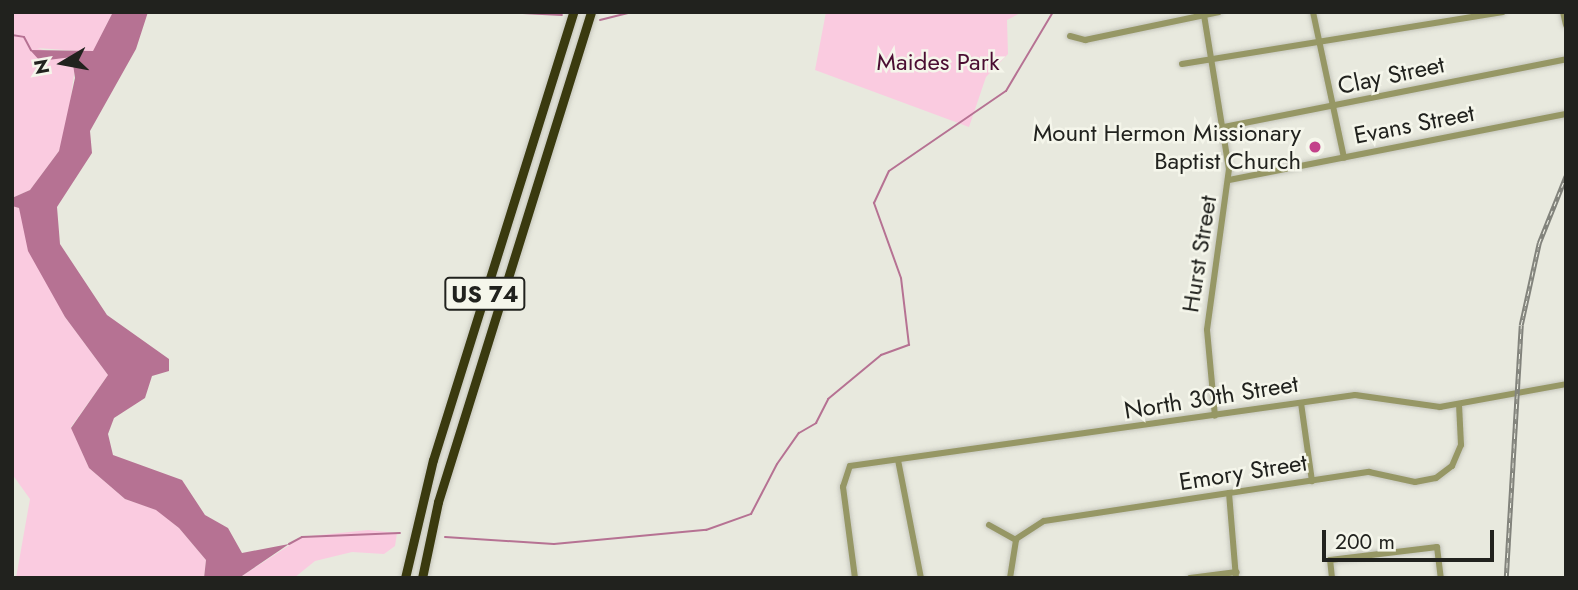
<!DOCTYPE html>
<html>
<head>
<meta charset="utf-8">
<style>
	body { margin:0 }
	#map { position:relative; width:1578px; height:590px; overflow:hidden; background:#e8e9de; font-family:Jost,sans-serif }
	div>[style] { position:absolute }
	.green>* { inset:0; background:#facbe0 }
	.water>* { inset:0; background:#b67293 }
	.stream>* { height:2px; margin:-1px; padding:0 1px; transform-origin:1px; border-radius:1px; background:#b67293 }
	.roads { filter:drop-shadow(0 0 2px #c4c5bb) drop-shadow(0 0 2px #c4c5bb) }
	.minor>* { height:6px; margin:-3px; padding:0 3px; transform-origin:3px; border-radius:3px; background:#969765 }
	.highway>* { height:9px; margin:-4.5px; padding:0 4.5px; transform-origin:4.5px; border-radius:4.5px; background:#3a3a0f }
	.rail>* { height:4.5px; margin-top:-2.25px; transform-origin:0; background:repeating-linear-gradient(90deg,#f5f6eb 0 5px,#82837c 0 10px); box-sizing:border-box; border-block:2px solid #82837c }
	.dots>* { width:19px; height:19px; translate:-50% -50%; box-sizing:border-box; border:4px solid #f5f6eb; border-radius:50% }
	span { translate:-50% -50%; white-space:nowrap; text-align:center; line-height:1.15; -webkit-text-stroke:5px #f5f6eb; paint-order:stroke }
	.shield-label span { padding:2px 5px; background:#f5f6eb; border:2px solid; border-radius:5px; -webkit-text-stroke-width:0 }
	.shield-label { font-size:23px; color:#21221e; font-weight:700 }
	.park-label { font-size:24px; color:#4b0d32 }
	.street-label { font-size:24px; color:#21221e }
	.poi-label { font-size:24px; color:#21221e }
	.right { translate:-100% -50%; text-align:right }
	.frame { position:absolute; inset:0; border:14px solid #21221e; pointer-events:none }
	.north { position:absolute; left:28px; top:28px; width:70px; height:70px; -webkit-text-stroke:5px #f5f6eb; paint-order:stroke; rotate:260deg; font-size:19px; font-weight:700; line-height:28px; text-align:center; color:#21221e }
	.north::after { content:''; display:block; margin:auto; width:24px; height:32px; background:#21221e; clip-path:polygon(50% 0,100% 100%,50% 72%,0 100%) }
	.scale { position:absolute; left:1322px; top:530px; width:172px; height:32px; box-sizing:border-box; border:4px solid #21221e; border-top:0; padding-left:9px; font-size:21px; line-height:24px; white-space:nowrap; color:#21221e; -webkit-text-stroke:5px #f5f6eb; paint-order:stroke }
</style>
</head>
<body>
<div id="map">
	<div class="green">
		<div style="clip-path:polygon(12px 12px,113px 12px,93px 52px,37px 48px,76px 60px,67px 125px,59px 151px,30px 190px,12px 198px)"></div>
		<div style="clip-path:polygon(826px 12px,1022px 12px,1007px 20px,1008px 54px,986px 77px,969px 127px,815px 70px)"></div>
		<div style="clip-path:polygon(12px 206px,19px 208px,65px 317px,108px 375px,71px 427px,89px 468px,125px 499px,157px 510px,179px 528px,206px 560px,204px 578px,16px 578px,30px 499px,12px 474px)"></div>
		<div style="clip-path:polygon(368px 530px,397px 533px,395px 546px,384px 554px,352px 552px,315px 561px,294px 578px,239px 578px,302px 537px)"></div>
	</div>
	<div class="water">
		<div style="clip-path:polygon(113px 12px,148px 12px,136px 49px,90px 131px,92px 153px,57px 207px,60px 244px,107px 315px,169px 359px,169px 371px,152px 376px,145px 398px,114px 418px,108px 434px,113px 455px,182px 480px,205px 515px,228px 528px,242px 553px,289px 544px,239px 578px,204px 578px,206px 560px,179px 528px,156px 510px,125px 499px,89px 468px,71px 428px,108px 375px,65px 317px,28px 251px,19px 208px,12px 206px,12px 198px,30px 190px,59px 151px,75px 78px,72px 57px,40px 61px,30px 50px,93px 51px)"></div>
	</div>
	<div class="stream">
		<div style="left:504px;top:12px;width:58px;rotate:3deg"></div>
		<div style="left:600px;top:20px;width:34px;rotate:-14deg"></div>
		<div style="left:12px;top:35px;width:12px;rotate:9deg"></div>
		<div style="left:24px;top:37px;width:15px;rotate:62deg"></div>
		<div style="left:445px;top:537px;width:109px;rotate:3.7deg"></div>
		<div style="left:554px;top:544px;width:153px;rotate:-5.3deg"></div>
		<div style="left:706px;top:530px;width:48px;rotate:-19.6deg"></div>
		<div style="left:751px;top:514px;width:56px;rotate:-62.5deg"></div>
		<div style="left:777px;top:464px;width:38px;rotate:-55deg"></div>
		<div style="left:799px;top:433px;width:20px;rotate:-30deg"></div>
		<div style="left:816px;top:423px;width:27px;rotate:-63deg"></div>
		<div style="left:828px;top:399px;width:69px;rotate:-39.7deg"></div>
		<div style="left:881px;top:355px;width:30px;rotate:-20deg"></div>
		<div style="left:909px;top:345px;width:67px;rotate:-96.8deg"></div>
		<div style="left:901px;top:278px;width:80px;rotate:-109.8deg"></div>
		<div style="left:874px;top:203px;width:35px;rotate:-65deg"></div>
		<div style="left:889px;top:171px;width:142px;rotate:-34.4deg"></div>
		<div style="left:1006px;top:91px;width:92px;rotate:-59.3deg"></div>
		<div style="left:289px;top:544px;width:15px;rotate:-28deg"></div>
		<div style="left:302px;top:537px;width:98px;rotate:-2.3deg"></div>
	</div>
	<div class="roads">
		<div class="minor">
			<div style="left:1313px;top:12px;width:149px;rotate:78deg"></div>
			<div style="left:1563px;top:12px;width:13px;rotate:77deg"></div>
			<div style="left:1204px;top:15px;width:156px;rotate:80.8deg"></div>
			<div style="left:1229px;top:169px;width:162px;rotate:97.8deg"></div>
			<div style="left:1207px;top:330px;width:86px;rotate:84.7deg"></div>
			<div style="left:1070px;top:36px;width:16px;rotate:15deg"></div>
			<div style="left:1085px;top:40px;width:137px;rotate:-11.8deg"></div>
			<div style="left:1182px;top:64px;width:325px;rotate:-9.2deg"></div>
			<div style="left:1224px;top:127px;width:349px;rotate:-11.2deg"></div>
			<div style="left:1229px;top:180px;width:343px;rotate:-11.1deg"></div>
			<div style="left:1301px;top:403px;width:79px;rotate:82deg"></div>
			<div style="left:898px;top:460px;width:120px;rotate:79deg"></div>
			<div style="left:1229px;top:493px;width:85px;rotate:85.3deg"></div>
			<div style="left:989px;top:525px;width:31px;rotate:29deg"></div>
			<div style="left:855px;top:578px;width:92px;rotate:-97.5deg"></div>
			<div style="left:843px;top:487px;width:22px;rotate:-72deg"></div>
			<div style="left:850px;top:466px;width:510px;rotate:-8deg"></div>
			<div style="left:1355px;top:395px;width:86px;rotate:8deg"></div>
			<div style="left:1440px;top:407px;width:128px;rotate:-10.3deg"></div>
			<div style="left:1010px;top:578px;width:39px;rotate:-81deg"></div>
			<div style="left:1016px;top:539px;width:33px;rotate:-33deg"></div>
			<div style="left:1044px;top:521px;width:329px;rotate:-8.6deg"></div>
			<div style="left:1369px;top:472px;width:47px;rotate:12.3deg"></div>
			<div style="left:1415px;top:482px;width:21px;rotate:-11deg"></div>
			<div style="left:1436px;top:478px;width:20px;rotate:-37deg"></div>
			<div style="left:1452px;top:466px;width:23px;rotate:-67deg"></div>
			<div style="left:1461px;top:445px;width:41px;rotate:-92.8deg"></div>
			<div style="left:1190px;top:578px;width:47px;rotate:-7.3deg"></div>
			<div style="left:1332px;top:578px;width:18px;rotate:-96deg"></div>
			<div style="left:1330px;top:560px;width:108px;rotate:-6.9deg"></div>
			<div style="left:1437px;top:547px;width:31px;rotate:83deg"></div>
		</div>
		<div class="highway">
			<div style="left:405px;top:578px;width:121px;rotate:-76.7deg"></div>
			<div style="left:433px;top:460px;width:469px;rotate:-72.6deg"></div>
			<div style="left:422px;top:578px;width:78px;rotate:-78.1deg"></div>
			<div style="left:438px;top:502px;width:513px;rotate:-72.66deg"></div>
		</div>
	</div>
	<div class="rail">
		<div style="left:1506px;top:578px;width:253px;rotate:-86.6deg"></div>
		<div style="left:1521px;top:325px;width:84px;rotate:-77.6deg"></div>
		<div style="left:1539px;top:243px;width:72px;rotate:-68.1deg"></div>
	</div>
	<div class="dots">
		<div style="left:1315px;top:147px;background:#c3418a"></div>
	</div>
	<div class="shield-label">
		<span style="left:485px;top:294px">US 74</span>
	</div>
	<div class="park-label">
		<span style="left:938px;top:62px">Maides Park</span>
	</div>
	<div class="street-label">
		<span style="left:1391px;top:75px;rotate:-12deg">Clay Street</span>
		<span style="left:1414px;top:124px;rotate:-11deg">Evans Street</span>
		<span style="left:1199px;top:254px;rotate:-81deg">Hurst Street</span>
		<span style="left:1211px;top:397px;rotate:-9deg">North 30th Street</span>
		<span style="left:1243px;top:472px;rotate:-9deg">Emory Street</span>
	</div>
	<div class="poi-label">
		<span class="right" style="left:1301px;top:147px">Mount Hermon Missionary<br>Baptist Church</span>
	</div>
	<div class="frame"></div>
	<div class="north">N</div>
	<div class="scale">200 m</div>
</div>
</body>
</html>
